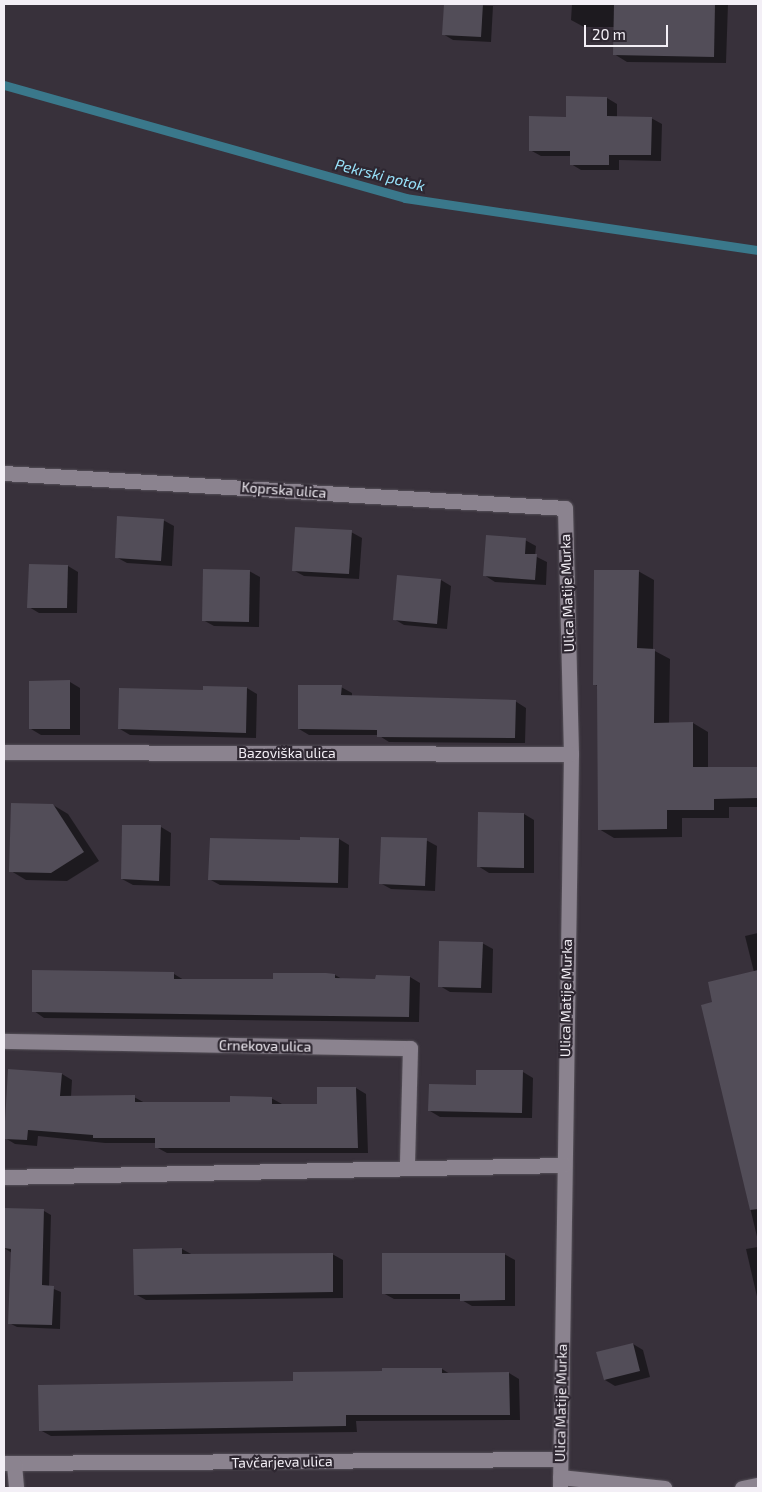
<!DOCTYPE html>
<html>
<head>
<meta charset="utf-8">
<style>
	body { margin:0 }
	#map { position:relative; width:762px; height:1492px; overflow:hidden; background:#38313b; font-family:"Exo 2",sans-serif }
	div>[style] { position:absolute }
	.shadow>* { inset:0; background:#0007 }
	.stream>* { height:9px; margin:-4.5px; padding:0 4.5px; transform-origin:4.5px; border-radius:4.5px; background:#3a788b }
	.building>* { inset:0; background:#524d58 }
	.roads { filter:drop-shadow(0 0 1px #565159) drop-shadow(0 0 1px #565159) }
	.minor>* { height:15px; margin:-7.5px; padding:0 7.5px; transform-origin:7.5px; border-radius:7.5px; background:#8b838f }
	span { translate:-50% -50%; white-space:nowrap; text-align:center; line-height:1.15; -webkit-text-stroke:4.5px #2e2731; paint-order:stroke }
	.street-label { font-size:14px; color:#f3eff6 }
	.water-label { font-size:15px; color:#99e3fb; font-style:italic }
	.frame { position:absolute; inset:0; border:5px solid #f3eff6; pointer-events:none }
	.scale { position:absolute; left:584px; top:25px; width:84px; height:22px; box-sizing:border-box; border:2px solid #f3eff6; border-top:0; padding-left:6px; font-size:15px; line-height:18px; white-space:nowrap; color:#f3eff6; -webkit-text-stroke:4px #2e2731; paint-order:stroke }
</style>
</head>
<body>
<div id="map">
	<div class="shadow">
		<div style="clip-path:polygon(445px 4px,493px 6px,491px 42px,453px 40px,443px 34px)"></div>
		<div style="clip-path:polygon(572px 4px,728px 4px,726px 63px,627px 62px,614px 54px,615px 27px,584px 27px,571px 20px)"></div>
		<div style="clip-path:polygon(607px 98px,617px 104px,617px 117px,651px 118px,662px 124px,661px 161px,619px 160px,619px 170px,581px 170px,571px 164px,571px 156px,541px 156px,530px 150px,567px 118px)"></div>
		<div style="clip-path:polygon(163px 520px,174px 526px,172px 566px,127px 563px,116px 557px)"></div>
		<div style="clip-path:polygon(351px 532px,362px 538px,359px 579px,304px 576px,293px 570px)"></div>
		<div style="clip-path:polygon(525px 540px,536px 546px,535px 556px,547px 562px,546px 585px,495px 582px,484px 575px)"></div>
		<div style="clip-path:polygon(68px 566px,78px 572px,77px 613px,39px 613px,29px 607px)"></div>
		<div style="clip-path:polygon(249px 571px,260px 577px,259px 627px,214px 626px,203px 620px)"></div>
		<div style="clip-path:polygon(638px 571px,654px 580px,653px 650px,670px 659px,669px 724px,693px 723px,708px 732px,708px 768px,758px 768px,758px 807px,729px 807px,729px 818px,682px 818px,682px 837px,614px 838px,599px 829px,599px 687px,594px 684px)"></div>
		<div style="clip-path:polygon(441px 580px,451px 586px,447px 629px,404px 625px,394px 619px)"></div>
		<div style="clip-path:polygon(70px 682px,80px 688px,80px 735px,41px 735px,31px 729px)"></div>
		<div style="clip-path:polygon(341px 687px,352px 693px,352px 696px,515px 701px,526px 708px,525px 743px,389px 742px,378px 735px,309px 735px,299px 729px)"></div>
		<div style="clip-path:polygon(247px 688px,257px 694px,256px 738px,130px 735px,120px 729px,204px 691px)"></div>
		<div style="clip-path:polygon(53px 805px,68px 814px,99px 861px,67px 881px,26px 880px,11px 871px)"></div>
		<div style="clip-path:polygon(524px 814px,534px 820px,534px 873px,489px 873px,478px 866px)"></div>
		<div style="clip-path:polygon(161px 827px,171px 833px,170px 886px,133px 885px,122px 879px)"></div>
		<div style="clip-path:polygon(339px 839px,349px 845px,348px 888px,220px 885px,209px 879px)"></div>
		<div style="clip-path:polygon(426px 840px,437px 846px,435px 891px,391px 889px,380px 883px)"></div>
		<div style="clip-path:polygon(758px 933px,758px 1241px,702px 1005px,714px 1003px,754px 972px,745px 936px)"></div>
		<div style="clip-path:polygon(482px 943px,493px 949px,492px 993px,450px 992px,440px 986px)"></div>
		<div style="clip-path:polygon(174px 974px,184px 980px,274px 980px,335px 975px,342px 979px,377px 980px,410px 977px,420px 983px,419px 1022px,44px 1018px,34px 1011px)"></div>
		<div style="clip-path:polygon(523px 1072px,533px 1078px,532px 1118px,440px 1117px,430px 1111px)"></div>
		<div style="clip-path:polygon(62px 1074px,72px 1080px,71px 1097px,134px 1097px,145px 1103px,232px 1103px,271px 1098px,282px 1104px,318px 1106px,356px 1088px,366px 1094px,368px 1153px,167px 1153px,156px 1147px,156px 1143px,105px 1143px,38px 1136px,37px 1146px,15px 1144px,5px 1138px)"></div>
		<div style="clip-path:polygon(5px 1210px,44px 1211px,51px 1215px,49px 1287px,61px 1292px,60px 1329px,17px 1327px,9px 1323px,12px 1253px,4px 1248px)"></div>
		<div style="clip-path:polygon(758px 1247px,758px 1301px,746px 1249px)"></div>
		<div style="clip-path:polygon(182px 1249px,193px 1255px,332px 1254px,343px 1260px,343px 1298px,146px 1300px,135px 1294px)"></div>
		<div style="clip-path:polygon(504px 1254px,515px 1260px,515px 1306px,472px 1306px,460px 1299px,394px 1299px,383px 1293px)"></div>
		<div style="clip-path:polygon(633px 1344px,643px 1350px,650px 1377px,615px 1386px,605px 1380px)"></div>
		<div style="clip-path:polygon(383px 1369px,442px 1369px,450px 1374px,509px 1373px,519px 1379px,520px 1420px,356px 1421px,357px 1432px,51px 1436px,40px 1430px,383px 1372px)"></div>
	</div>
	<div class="stream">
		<div style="left:4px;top:85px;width:417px;rotate:15.7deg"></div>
		<div style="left:405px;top:198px;width:357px;rotate:8.4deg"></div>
	</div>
	<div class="building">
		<div style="clip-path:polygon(444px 4px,483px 4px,481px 37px,442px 35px)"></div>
		<div style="clip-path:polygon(614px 4px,715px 4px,714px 57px,613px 55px)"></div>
		<div style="clip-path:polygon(566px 96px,607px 97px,607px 116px,652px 117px,651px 155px,609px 155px,609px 165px,570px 165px,570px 151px,529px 151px,529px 116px,566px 117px)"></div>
		<div style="clip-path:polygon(117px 516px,164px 519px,161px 561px,115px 558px)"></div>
		<div style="clip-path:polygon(295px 527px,352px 530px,349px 574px,292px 571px)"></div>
		<div style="clip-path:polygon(486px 535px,526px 538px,525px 554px,537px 554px,535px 580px,483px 576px)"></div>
		<div style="clip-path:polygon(29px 564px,68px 565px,67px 608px,27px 608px)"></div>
		<div style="clip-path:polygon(203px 569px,250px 570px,249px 622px,202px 621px)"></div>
		<div style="clip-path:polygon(594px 570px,639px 570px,637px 648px,655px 649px,654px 723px,693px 722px,693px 767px,758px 767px,758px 798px,714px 799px,714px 810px,667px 810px,667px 829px,598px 830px,597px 685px,593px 685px)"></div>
		<div style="clip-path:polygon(397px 575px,441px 579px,437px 624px,393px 620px)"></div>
		<div style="clip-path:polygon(70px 680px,70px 729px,29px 729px,29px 681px)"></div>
		<div style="clip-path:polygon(298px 685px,342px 685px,341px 695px,516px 700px,515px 738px,377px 737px,377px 730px,298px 729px)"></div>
		<div style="clip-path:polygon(203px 686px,247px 687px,246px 733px,118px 729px,119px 688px,203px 690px)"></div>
		<div style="clip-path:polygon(11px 803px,53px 804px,84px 852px,51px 873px,9px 872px)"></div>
		<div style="clip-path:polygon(478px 812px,524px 813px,524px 868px,477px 867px)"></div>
		<div style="clip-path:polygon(122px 825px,161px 825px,159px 881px,121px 879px)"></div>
		<div style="clip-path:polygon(300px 837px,339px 838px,338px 883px,208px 880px,210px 838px,300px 840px)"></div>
		<div style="clip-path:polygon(381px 837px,427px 838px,425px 886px,379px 884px)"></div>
		<div style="clip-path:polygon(439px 941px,483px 942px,481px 988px,438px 987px)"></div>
		<div style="clip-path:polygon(32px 970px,174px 972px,174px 979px,273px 979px,273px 973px,326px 973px,335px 974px,335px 978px,375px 979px,376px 975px,410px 976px,409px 1017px,32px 1012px)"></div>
		<div style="clip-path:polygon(758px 970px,758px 1209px,750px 1210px,701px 1005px,712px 1002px,708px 982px)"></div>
		<div style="clip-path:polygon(8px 1069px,62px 1073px,60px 1096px,135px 1095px,135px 1102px,230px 1102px,230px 1096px,272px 1097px,272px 1104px,317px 1104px,317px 1087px,356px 1087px,358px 1148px,155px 1148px,155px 1138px,93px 1138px,93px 1135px,28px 1130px,27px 1140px,4px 1139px)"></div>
		<div style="clip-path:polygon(476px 1070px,523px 1070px,522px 1113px,428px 1111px,429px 1084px,476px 1085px)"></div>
		<div style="clip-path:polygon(4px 1208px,44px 1209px,42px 1285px,54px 1286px,52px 1325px,8px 1324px,11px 1249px,4px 1248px)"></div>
		<div style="clip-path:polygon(182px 1248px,182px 1254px,333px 1253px,333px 1292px,134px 1295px,133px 1249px)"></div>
		<div style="clip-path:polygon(382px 1253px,505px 1253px,505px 1300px,460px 1301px,460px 1294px,382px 1294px)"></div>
		<div style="clip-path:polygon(633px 1343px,640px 1371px,604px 1380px,596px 1352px)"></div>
		<div style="clip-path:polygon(382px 1368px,442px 1368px,442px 1373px,509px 1372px,510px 1415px,346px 1415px,346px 1426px,39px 1431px,38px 1385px,293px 1381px,293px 1372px,382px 1371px)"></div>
	</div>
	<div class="roads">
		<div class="minor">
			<div style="left:4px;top:473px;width:562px;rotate:3.57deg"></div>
			<div style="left:565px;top:508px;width:246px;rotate:88.6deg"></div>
			<div style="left:571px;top:754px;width:734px;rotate:90.86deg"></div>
			<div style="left:4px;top:752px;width:567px;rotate:0.2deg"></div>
			<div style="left:4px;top:1041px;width:406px;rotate:1deg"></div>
			<div style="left:410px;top:1048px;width:118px;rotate:91.5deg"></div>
			<div style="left:4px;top:1177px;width:560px;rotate:-1.23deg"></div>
			<div style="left:4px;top:1463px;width:556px;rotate:-0.41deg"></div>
			<div style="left:14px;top:1464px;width:24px;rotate:85deg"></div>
			<div style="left:560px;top:1477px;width:105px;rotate:6deg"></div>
			<div style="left:742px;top:1488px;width:16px;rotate:-11deg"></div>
		</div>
	</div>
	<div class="street-label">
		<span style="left:284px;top:490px;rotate:4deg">Koprska ulica</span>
		<span style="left:567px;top:593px;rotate:-92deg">Ulica Matije Murka</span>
		<span style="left:287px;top:753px">Bazoviška ulica</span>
		<span style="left:566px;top:998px;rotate:-89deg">Ulica Matije Murka</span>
		<span style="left:265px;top:1046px;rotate:1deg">Crnekova ulica</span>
		<span style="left:561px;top:1403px;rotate:-89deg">Ulica Matije Murka</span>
		<span style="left:282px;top:1462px;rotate:-1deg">Tavčarjeva ulica</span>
	</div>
	<div class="water-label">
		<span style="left:380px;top:175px;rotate:14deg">Pekrski potok</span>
	</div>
	<div class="frame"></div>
	<div class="scale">20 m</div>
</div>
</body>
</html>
